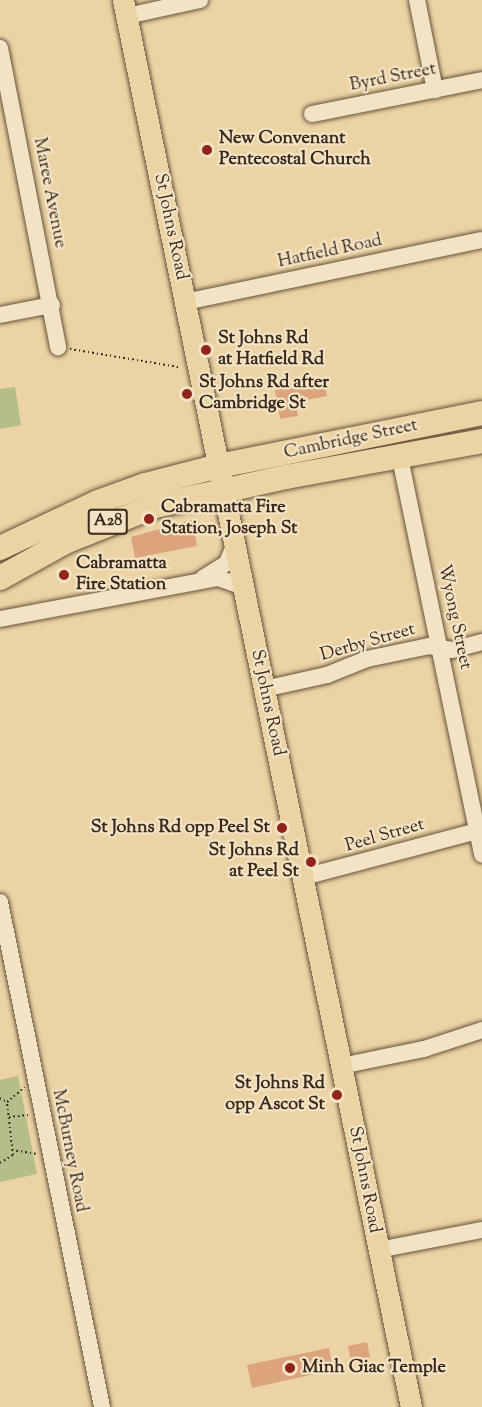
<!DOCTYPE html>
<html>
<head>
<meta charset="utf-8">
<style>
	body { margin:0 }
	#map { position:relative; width:482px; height:1407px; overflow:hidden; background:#ecd3a4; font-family:"Sorts Mill Goudy",serif }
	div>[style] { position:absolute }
	.green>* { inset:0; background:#b5bd88 }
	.building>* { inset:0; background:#dca47c }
	.path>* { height:2px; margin-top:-1px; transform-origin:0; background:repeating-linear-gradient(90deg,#39291b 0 1.5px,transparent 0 4.5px) }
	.roads { filter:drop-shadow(0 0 2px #66543d) drop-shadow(0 0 2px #66543d) }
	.minor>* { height:16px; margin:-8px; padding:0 8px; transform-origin:8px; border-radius:8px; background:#f3e2c4 }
	.major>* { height:21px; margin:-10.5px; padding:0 10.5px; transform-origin:10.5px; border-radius:10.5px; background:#ecd3a4 }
	.highway>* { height:24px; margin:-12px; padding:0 12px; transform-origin:12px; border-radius:12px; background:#ecd3a4 }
	.dots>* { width:16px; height:16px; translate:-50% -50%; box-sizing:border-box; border:3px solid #f3e2c4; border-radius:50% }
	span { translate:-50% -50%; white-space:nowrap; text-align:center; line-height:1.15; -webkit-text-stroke:4.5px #f3e2c4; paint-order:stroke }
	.shield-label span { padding:2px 4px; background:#f3e2c4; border:2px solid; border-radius:4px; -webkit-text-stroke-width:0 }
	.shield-label { font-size:16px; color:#39291b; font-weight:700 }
	.street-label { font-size:18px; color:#39291b }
	.poi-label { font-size:18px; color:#39291b; font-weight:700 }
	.left { translate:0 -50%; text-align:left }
	.right { translate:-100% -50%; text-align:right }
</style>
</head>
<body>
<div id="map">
	<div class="green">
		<div style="clip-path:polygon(15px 387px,21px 425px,0 429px,0 389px)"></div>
		<div style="clip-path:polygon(18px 1076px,37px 1174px,0 1182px,0 1080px)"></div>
	</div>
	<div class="building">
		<div style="clip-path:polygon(324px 381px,327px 396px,295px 402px,298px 416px,280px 419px,275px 390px)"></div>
		<div style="clip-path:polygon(192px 520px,197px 546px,135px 558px,131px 537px)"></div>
		<div style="clip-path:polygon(367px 1342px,370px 1357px,357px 1363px,356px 1357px,350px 1358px,348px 1346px)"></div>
		<div style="clip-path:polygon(329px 1348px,333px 1370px,252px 1388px,247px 1365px)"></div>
	</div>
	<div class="path">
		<div style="left:70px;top:349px;width:110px;rotate:9.4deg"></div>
		<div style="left:0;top:1098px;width:8px;rotate:30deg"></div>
		<div style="left:7px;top:1102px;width:23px;rotate:-40deg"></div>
		<div style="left:9px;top:1117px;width:20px;rotate:-6deg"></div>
		<div style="left:12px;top:1150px;width:24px;rotate:9deg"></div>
		<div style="left:0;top:1163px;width:15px;rotate:-32deg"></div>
		<div style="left:13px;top:1155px;width:53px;rotate:-96.5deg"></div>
	</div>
	<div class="roads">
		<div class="minor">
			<div style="left:417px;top:0;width:92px;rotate:78.7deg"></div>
			<div style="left:127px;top:16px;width:75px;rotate:-12.4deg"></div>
			<div style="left:0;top:48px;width:305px;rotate:79deg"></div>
			<div style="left:312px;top:114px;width:173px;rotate:-11.3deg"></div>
			<div style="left:185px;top:302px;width:303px;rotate:-11.8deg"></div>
			<div style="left:0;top:315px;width:53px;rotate:-10.9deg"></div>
			<div style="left:400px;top:458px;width:405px;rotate:78.3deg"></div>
			<div style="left:203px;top:578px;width:28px;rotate:-32deg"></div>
			<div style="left:227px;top:563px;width:22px;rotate:-68deg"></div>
			<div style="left:0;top:619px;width:222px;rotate:-10.7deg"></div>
			<div style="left:218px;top:578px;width:28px;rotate:19deg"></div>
			<div style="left:264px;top:689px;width:65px;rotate:-12.5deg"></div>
			<div style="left:327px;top:675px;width:43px;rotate:-21.8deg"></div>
			<div style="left:367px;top:659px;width:63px;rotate:-11.8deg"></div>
			<div style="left:429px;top:646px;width:23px;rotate:10deg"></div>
			<div style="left:452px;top:650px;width:31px;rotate:-15deg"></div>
			<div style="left:304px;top:877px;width:179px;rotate:-14.9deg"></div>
			<div style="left:0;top:902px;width:515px;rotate:78.58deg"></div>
			<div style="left:341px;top:1066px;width:85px;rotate:-11.6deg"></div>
			<div style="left:424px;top:1049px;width:61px;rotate:-18.1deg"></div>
			<div style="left:378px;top:1250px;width:106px;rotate:-10.9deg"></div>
		</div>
		<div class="major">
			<div style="left:123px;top:0;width:1436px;rotate:78.43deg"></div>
		</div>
		<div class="highway">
			<div style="left:0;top:548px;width:108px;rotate:-25.1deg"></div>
			<div style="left:98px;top:502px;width:50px;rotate:-19.9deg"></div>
			<div style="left:145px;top:485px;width:76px;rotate:-14.4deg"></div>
			<div style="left:219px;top:466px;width:268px;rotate:-11.4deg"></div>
			<div style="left:0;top:578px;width:77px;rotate:-28.9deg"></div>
			<div style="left:67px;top:541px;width:95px;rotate:-21.7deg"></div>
			<div style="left:155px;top:506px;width:134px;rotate:-12.5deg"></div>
			<div style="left:286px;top:477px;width:199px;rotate:-10.4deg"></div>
		</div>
	</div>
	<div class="dots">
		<div style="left:207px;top:150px;background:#8f2418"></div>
		<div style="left:206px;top:350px;background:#8f2418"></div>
		<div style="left:187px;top:394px;background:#8f2418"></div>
		<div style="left:149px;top:519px;background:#8f2418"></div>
		<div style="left:64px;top:575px;background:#8f2418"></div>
		<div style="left:282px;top:828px;background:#8f2418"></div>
		<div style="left:311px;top:862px;background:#8f2418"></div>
		<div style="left:337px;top:1095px;background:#8f2418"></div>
		<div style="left:290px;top:1368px;background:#8f2418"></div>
	</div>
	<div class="shield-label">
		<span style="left:108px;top:522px">A28</span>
	</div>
	<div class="street-label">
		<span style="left:393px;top:78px;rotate:-11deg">Byrd Street</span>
		<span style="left:49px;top:193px;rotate:79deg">Maree Avenue</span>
		<span style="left:170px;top:227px;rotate:78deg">St Johns Road</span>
		<span style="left:330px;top:252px;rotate:-12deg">Hatfield Road</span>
		<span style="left:351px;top:440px;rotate:-12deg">Cambridge Street</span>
		<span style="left:454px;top:617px;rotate:78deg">Wyong Street</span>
		<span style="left:368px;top:643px;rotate:-16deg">Derby Street</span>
		<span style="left:267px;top:703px;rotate:78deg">St Johns Road</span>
		<span style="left:385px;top:836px;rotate:-16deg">Peel Street</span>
		<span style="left:69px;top:1151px;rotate:79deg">McBurney Road</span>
		<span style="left:364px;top:1180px;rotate:79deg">St Johns Road</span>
	</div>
	<div class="poi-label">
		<span class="left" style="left:219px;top:150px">New Convenant<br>Pentecostal Church</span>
		<span class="left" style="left:218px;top:350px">St Johns Rd<br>at Hatfield Rd</span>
		<span class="left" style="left:199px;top:394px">St Johns Rd after<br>Cambridge St</span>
		<span class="left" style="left:161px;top:519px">Cabramatta Fire<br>Station, Joseph St</span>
		<span class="left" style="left:76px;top:575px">Cabramatta<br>Fire Station</span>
		<span class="right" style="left:270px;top:828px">St Johns Rd opp Peel St</span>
		<span class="right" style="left:299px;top:862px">St Johns Rd<br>at Peel St</span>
		<span class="right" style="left:325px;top:1095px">St Johns Rd<br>opp Ascot St</span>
		<span class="left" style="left:302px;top:1368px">Minh Giac Temple</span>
	</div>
</div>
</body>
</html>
